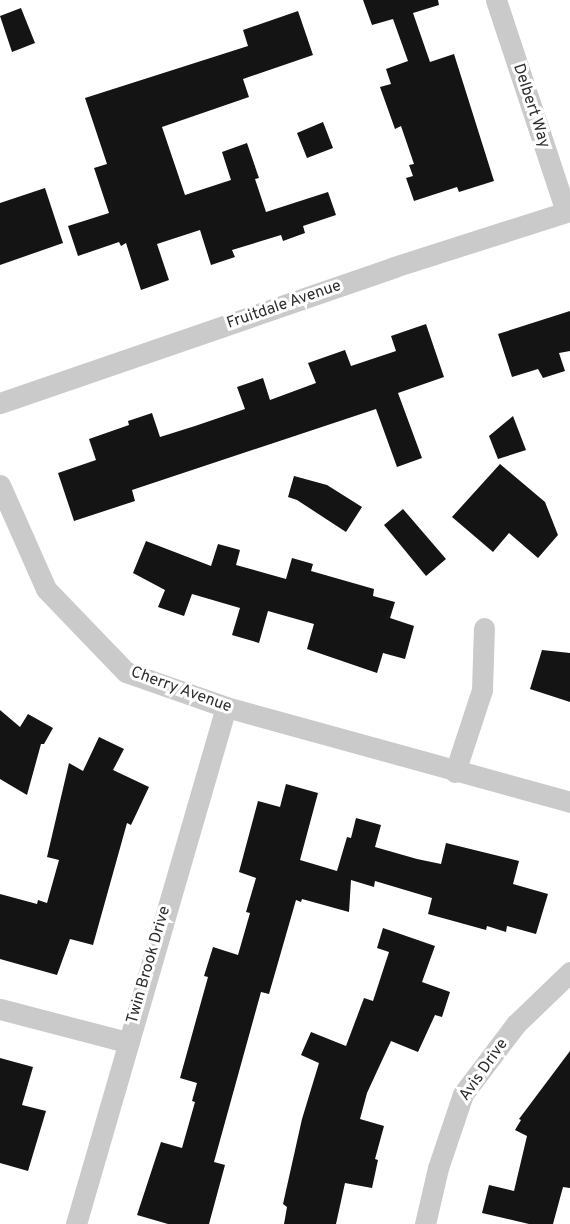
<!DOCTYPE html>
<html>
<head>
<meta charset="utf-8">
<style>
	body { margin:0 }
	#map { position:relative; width:570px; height:1224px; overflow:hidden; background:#fff; font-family:Overpass,sans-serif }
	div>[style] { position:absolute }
	.building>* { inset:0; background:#141414 }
	.minor>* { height:21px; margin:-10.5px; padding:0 10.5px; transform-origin:10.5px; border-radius:10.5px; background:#cacaca }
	span { translate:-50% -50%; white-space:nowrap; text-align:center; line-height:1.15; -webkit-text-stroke:6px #fff; paint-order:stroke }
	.street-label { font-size:16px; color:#2d2d2d }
</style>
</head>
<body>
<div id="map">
	<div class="building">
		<div style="clip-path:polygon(363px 0,438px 0,439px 5px,413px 13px,430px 62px,454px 54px,494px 181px,459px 192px,457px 187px,414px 201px,406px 178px,413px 176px,409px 165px,414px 164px,401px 126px,395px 129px,380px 87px,391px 84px,386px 69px,408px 61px,393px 19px,372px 25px)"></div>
		<div style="clip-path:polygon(21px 8px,35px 43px,12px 52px,0 16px)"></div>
		<div style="clip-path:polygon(298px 11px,313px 55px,243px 79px,249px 97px,162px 127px,185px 195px,231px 180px,222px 152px,247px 143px,259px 178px,255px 179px,266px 212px,328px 192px,336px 215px,303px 226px,305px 233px,283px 241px,281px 235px,232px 250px,235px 257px,211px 265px,200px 230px,157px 244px,169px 280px,141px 290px,126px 243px,121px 246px,119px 242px,78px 256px,68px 226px,109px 213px,94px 168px,107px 164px,85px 98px,248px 46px,243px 30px)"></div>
		<div style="clip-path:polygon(323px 122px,333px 148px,307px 158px,297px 133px)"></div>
		<div style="clip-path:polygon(45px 188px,63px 243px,0 265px,0 203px)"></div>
		<div style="clip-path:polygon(570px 311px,570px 351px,559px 353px,565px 371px,543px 378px,538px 369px,512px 377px,498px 334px)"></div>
		<div style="clip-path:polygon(426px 324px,444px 377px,398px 393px,422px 458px,397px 467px,376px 409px,132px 490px,135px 501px,74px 521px,58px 473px,96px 460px,89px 439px,129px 425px,128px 421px,152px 413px,160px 437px,195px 426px,245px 409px,237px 387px,263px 378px,270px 400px,316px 383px,308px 363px,345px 350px,351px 366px,396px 351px,391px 336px)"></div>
		<div style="clip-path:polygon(513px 416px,526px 450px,498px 459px,489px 436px)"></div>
		<div style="clip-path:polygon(500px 464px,545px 502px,558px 535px,538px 558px,509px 533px,493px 552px,452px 517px)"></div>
		<div style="clip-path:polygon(294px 476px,327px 485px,362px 507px,346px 532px,297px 500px,288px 497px)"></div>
		<div style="clip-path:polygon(403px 509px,446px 559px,426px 576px,384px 525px)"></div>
		<div style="clip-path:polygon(146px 541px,211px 566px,218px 544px,240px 550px,236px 565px,286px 579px,292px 558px,313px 564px,311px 571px,374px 589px,373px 596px,395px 602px,390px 618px,414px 626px,405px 659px,383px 653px,377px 673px,307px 649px,314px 624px,268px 611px,259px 643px,232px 635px,240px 608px,192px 594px,184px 616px,158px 607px,165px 590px,133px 573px)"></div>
		<div style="clip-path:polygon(542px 650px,570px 653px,570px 702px,530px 689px)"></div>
		<div style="clip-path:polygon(0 710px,20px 727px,28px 714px,53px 728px,44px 744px,41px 744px,27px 795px,0 779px)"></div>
		<div style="clip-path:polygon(99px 737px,124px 749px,113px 770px,149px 787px,131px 825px,127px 823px,93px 945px,70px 939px,57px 975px,0 959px,0 894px,37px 904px,38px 900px,47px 903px,59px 860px,47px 857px,69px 763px,83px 771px)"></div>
		<div style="clip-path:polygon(286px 784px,318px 793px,300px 860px,337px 871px,347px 837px,351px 838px,356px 818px,381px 825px,375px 847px,417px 859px,441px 864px,446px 843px,519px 861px,513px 884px,548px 894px,536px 934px,507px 926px,506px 932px,487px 926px,486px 930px,428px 914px,432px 898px,375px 881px,374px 887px,351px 880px,349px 912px,302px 899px,301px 902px,296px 900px,269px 994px,261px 992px,214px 1162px,225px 1165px,209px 1224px,168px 1224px,137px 1215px,161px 1142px,182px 1148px,195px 1102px,192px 1101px,197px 1083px,180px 1078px,208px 977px,204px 976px,213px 947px,238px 955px,250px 913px,246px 912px,256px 878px,239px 872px,258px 801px,280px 807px)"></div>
		<div style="clip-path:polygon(383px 928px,435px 946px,422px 982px,450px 992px,442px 1017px,435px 1015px,418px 1052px,391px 1041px,367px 1093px,360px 1119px,384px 1126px,375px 1159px,378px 1160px,372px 1188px,345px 1183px,336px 1224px,284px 1224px,287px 1207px,283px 1204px,302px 1119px,319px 1063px,301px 1055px,311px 1032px,346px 1046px,364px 998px,373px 1001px,389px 952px,377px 948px)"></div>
		<div style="clip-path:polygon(570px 1051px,570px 1188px,563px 1187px,553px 1224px,529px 1224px,482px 1213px,489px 1185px,514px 1191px,527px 1136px,515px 1130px,521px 1120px,519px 1119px)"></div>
		<div style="clip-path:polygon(0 1058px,33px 1067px,22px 1105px,46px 1111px,28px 1171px,0 1163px)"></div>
	</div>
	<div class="minor">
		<div style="left:496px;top:0;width:223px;rotate:71.7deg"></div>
		<div style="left:0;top:403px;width:417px;rotate:-19deg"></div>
		<div style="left:394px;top:267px;width:185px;rotate:-17.7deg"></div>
		<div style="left:0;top:485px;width:114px;rotate:66.1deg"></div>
		<div style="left:46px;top:589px;width:115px;rotate:46.1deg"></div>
		<div style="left:126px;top:672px;width:106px;rotate:19.3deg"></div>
		<div style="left:226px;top:707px;width:357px;rotate:15.4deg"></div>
		<div style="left:455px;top:772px;width:86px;rotate:-71.8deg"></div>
		<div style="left:482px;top:690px;width:62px;rotate:-88.2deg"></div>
		<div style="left:0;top:1009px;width:131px;rotate:14.6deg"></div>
		<div style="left:76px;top:1224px;width:538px;rotate:-73.82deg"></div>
		<div style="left:425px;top:1224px;width:57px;rotate:-76.9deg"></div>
		<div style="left:438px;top:1168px;width:78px;rotate:-71.3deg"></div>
		<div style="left:463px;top:1094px;width:88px;rotate:-52.9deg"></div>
		<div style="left:516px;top:1024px;width:75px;rotate:-43.9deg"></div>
	</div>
	<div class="street-label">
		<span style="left:531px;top:106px;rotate:72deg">Delbert Way</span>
		<span style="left:284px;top:305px;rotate:-19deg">Fruitdale Avenue</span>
		<span style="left:181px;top:690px;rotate:20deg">Cherry Avenue</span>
		<span style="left:149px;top:965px;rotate:-74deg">Twin Brook Drive</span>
		<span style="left:484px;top:1070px;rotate:-55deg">Avis Drive</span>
	</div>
</div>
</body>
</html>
